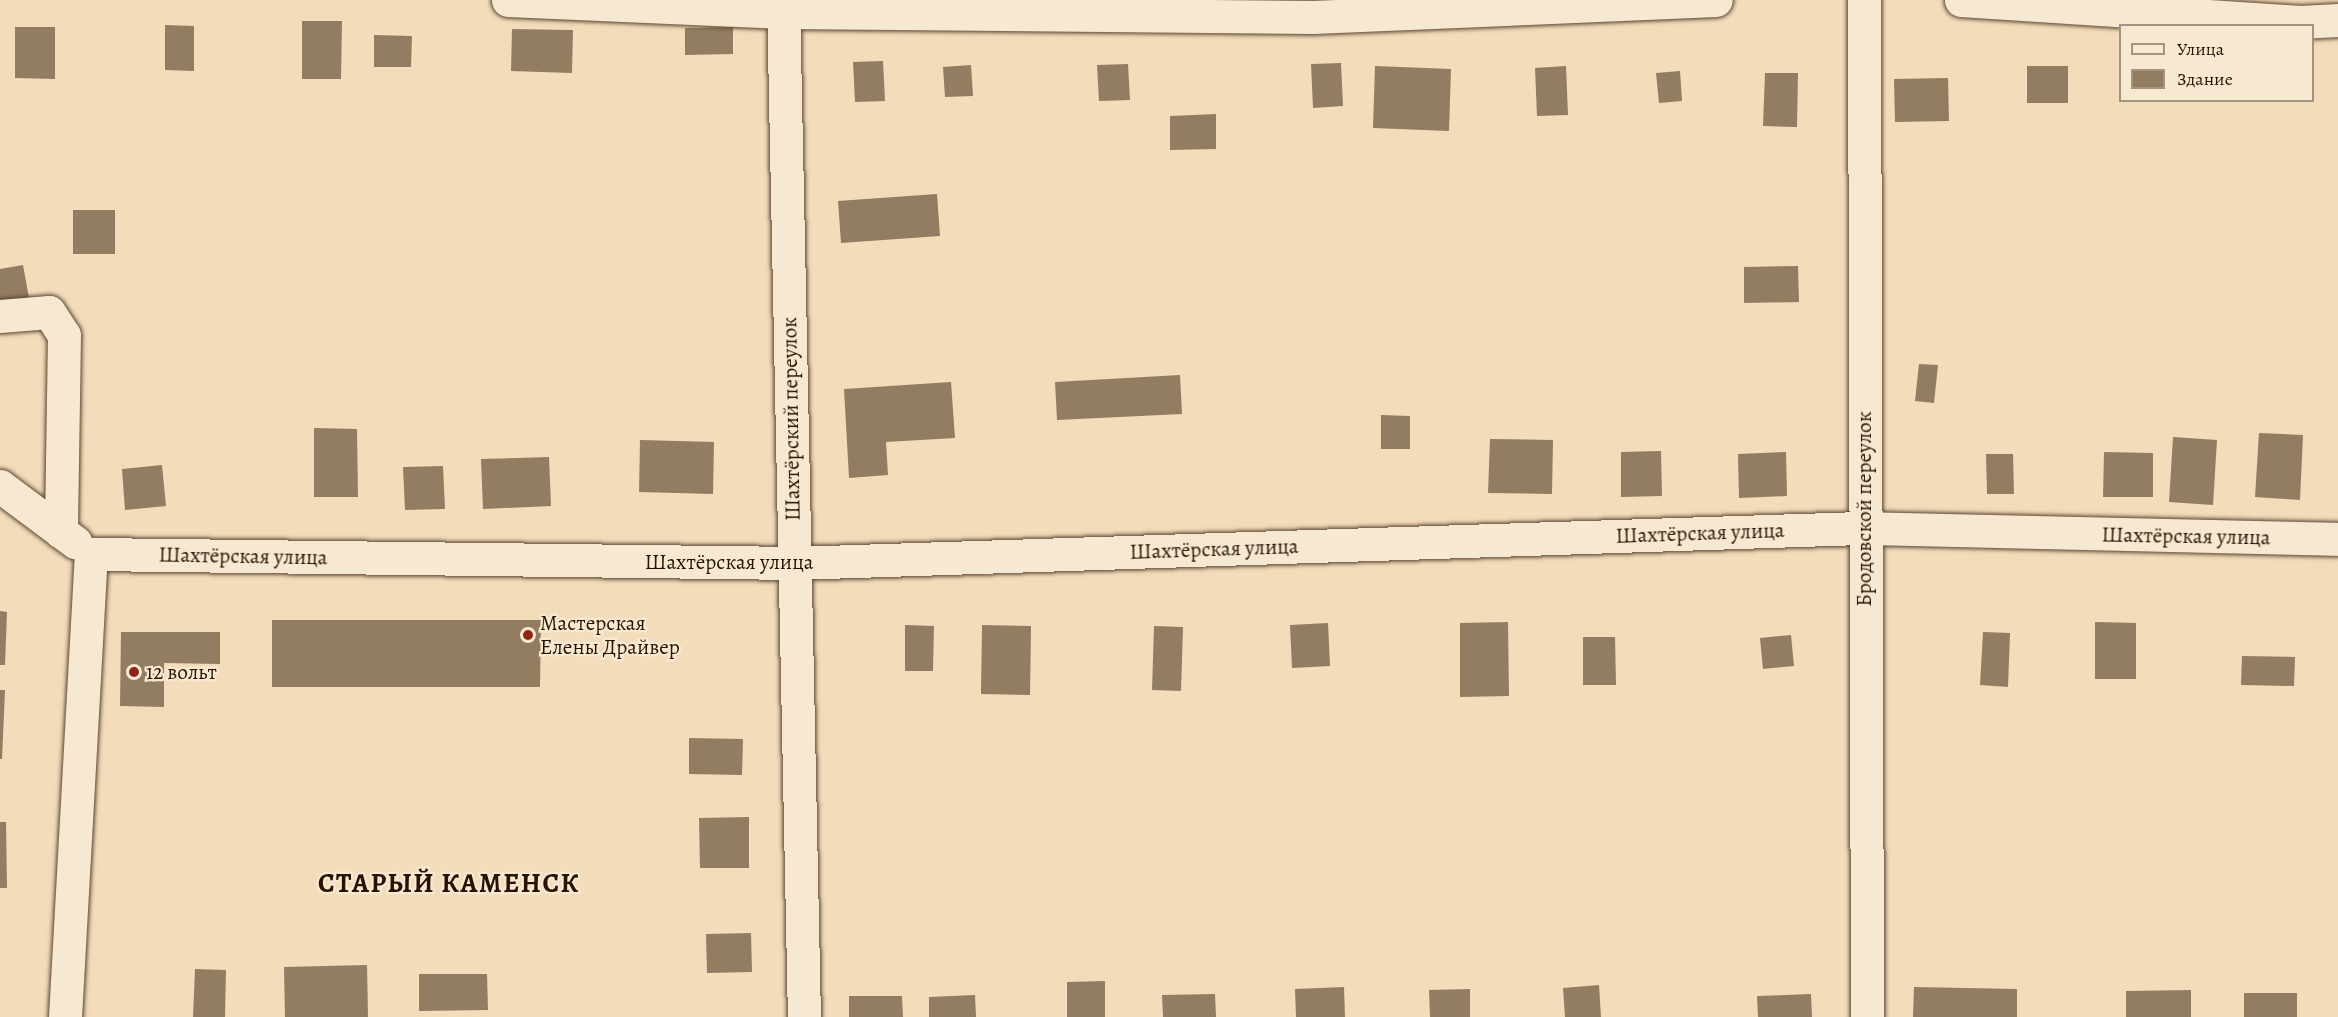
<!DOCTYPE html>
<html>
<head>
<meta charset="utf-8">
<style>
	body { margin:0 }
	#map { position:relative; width:2338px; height:1017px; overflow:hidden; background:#f3dcba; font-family:Alegreya,serif }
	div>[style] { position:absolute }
	.building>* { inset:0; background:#927c62 }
	.roads { filter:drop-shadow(0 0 2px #5b4531) drop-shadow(0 0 2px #5b4531) }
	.minor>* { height:33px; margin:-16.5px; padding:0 16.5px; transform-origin:16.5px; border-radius:16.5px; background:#f7e8d2 }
	.dots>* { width:16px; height:16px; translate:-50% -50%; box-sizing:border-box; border:3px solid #f7e8d2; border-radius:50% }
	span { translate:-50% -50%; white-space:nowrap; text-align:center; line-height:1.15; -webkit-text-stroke:4.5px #f7e8d2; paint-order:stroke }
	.street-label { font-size:21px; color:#281303 }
	.poi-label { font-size:21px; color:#281303 }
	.left { translate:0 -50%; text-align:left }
	.district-label { font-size:27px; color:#281303; font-weight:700; letter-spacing:1.5px }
	.legend { position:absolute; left:2119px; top:24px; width:195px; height:78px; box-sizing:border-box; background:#f7e8d2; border:2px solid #a4937f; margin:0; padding:8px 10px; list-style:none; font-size:18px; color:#281303 }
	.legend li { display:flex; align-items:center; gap:12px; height:30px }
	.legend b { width:30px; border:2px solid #a4937f }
</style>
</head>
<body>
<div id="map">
	<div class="building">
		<div style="clip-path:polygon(302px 21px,342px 21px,341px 79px,302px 79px)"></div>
		<div style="clip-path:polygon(165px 25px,194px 26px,194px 71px,165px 70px)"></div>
		<div style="clip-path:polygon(15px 27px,55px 27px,55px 79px,15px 78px)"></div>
		<div style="clip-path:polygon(733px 27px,733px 54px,685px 55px,685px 28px)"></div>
		<div style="clip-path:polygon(512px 29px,573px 30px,572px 73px,511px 71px)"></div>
		<div style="clip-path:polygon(374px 35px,412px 36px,411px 67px,374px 67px)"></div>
		<div style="clip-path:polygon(883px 61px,885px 101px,855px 102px,853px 62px)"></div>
		<div style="clip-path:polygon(1341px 63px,1343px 106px,1313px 108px,1311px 64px)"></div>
		<div style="clip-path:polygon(1128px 64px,1130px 100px,1099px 101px,1097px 65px)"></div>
		<div style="clip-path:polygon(971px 65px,973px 96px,945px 97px,943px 67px)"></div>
		<div style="clip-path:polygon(1375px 66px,1451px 69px,1449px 131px,1373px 128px)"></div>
		<div style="clip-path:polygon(1566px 66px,1568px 115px,1537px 116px,1535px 68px)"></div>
		<div style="clip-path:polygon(2027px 66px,2068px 66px,2068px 103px,2027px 103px)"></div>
		<div style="clip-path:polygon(1680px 71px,1682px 101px,1659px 103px,1656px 73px)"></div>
		<div style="clip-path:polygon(1765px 73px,1798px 73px,1797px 127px,1763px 126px)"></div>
		<div style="clip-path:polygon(1948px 78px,1949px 121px,1895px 122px,1894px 79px)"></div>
		<div style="clip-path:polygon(1216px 114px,1216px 149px,1170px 150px,1170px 116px)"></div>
		<div style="clip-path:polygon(937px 194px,940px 236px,841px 243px,838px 201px)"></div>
		<div style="clip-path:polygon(73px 210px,115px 210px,115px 254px,73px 254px)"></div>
		<div style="clip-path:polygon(23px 265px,29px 298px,0 302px,0 269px)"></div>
		<div style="clip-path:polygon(1798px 266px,1799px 302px,1744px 303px,1744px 267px)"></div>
		<div style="clip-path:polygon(1919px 364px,1938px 365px,1934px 403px,1915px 401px)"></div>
		<div style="clip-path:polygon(1180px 375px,1182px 414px,1057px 420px,1055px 382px)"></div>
		<div style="clip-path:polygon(951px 382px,955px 438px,886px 442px,888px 475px,849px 478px,844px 389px)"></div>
		<div style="clip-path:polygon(1381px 415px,1410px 416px,1410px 449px,1381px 449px)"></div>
		<div style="clip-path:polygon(314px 428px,357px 429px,358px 497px,314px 497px)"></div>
		<div style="clip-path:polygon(2259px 433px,2303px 435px,2300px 500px,2255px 497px)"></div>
		<div style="clip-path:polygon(2173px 437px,2217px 440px,2213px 505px,2169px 502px)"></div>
		<div style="clip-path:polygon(1490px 439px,1553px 440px,1552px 494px,1488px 493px)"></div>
		<div style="clip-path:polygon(640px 440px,714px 442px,713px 494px,639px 492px)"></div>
		<div style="clip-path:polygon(1661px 451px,1662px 496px,1621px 497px,1621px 452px)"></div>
		<div style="clip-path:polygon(1786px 452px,1787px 496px,1739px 498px,1738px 454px)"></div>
		<div style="clip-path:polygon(2104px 452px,2153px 453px,2153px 497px,2103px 497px)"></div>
		<div style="clip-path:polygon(1986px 454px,2013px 454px,2014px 494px,1987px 494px)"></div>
		<div style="clip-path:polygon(549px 457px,551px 506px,483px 509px,481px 459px)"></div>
		<div style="clip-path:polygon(162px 465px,166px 506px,125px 510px,122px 469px)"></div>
		<div style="clip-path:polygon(443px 466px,445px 509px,405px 510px,403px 467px)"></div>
		<div style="clip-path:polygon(0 611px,7px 612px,5px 665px,0 665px)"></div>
		<div style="clip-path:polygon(272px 620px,541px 620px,540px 687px,272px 687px)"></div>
		<div style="clip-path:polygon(1508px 622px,1509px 696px,1460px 697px,1460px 623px)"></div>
		<div style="clip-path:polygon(2095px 622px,2136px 623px,2136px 679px,2095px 679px)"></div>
		<div style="clip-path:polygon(1328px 623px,1330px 666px,1292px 668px,1290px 625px)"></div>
		<div style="clip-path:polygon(905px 625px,934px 626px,933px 671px,905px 671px)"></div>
		<div style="clip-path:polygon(982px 625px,1031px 626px,1030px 695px,981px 694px)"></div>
		<div style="clip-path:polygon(1154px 626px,1183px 627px,1181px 691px,1152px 690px)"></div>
		<div style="clip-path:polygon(121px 632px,220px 632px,220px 664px,164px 663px,164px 707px,120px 706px)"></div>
		<div style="clip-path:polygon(1983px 632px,2010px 633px,2008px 687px,1980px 685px)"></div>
		<div style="clip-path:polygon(1791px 635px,1794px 666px,1763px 669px,1760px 638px)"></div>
		<div style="clip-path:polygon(1583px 637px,1615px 637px,1616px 685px,1583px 685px)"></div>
		<div style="clip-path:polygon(2242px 656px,2295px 657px,2294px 686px,2241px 685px)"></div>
		<div style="clip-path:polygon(0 690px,5px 690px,2px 759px,0 759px)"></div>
		<div style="clip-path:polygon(689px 738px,743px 739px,742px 775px,689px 774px)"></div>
		<div style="clip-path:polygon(749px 817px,749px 868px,700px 868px,699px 818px)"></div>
		<div style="clip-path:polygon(0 822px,6px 822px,7px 888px,0 888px)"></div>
		<div style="clip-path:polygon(751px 933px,752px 972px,707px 973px,706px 934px)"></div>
		<div style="clip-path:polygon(367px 965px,368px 1017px,285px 1017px,284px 967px)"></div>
		<div style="clip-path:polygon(195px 969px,226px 970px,225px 1017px,193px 1017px)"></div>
		<div style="clip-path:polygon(419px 974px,487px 974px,488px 1010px,419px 1011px)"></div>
		<div style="clip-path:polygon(1105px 981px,1105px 1017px,1067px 1017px,1067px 982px)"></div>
		<div style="clip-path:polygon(1599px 985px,1601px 1017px,1565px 1017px,1563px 988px)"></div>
		<div style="clip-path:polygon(1344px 987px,1345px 1017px,1296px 1017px,1295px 989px)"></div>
		<div style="clip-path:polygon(1914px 987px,2017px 989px,2017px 1017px,1913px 1017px)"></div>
		<div style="clip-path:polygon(1470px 989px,1470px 1017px,1430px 1017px,1429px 990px)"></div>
		<div style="clip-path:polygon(2191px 990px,2191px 1017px,2126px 1017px,2126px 991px)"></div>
		<div style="clip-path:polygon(2244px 993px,2297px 993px,2297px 1017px,2244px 1017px)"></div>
		<div style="clip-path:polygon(1215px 994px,1216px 1017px,1163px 1017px,1162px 995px)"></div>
		<div style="clip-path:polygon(1811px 994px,1812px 1017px,1758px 1017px,1757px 996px)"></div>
		<div style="clip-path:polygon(975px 995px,976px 1017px,929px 1017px,929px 997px)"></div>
		<div style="clip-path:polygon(849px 996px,902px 996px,903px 1017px,849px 1017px)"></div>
	</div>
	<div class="roads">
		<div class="minor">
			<div style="left:508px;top:0;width:276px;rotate:2.5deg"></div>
			<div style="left:784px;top:12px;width:529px;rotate:0.54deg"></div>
			<div style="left:1313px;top:17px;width:403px;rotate:-2.4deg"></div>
			<div style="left:783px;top:0;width:1017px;rotate:88.82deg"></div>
			<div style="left:1864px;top:0;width:1017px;rotate:89.83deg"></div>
			<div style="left:1961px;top:0;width:340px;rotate:3.7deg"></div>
			<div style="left:2300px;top:22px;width:38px;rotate:-3deg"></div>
			<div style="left:0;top:316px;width:49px;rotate:-4.7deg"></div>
			<div style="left:49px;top:312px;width:27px;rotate:57deg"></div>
			<div style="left:64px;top:335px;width:197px;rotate:90.9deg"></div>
			<div style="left:0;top:486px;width:94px;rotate:36.7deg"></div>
			<div style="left:91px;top:554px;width:703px;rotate:0.73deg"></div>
			<div style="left:794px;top:563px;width:1070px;rotate:-1.88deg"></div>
			<div style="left:1863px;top:528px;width:475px;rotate:1.3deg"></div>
			<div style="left:65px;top:1017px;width:464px;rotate:-86.8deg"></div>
		</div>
	</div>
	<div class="dots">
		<div style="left:528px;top:635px;background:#8f2418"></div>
		<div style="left:134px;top:672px;background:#8f2418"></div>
	</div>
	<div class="street-label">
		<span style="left:791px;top:419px;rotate:-91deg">Шахтёрский переулок</span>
		<span style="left:1864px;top:509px;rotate:-90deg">Бродовской переулок</span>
		<span style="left:1700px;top:533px;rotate:-2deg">Шахтёрская улица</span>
		<span style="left:2186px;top:536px;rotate:1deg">Шахтёрская улица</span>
		<span style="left:1214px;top:549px;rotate:-2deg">Шахтёрская улица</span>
		<span style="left:243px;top:556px;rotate:1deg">Шахтёрская улица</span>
		<span style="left:729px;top:562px">Шахтёрская улица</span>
	</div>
	<div class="poi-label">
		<span class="left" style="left:540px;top:635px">Мастерская<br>Елены Драйвер</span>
		<span class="left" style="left:146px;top:672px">12 вольт</span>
	</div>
	<div class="district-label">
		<span style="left:449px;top:884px">СТАРЫЙ КАМЕНСК</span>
	</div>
	<ul class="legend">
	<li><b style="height:8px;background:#f7e8d2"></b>Улица</li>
	<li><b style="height:16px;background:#927c62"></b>Здание</li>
	</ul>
</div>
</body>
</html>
